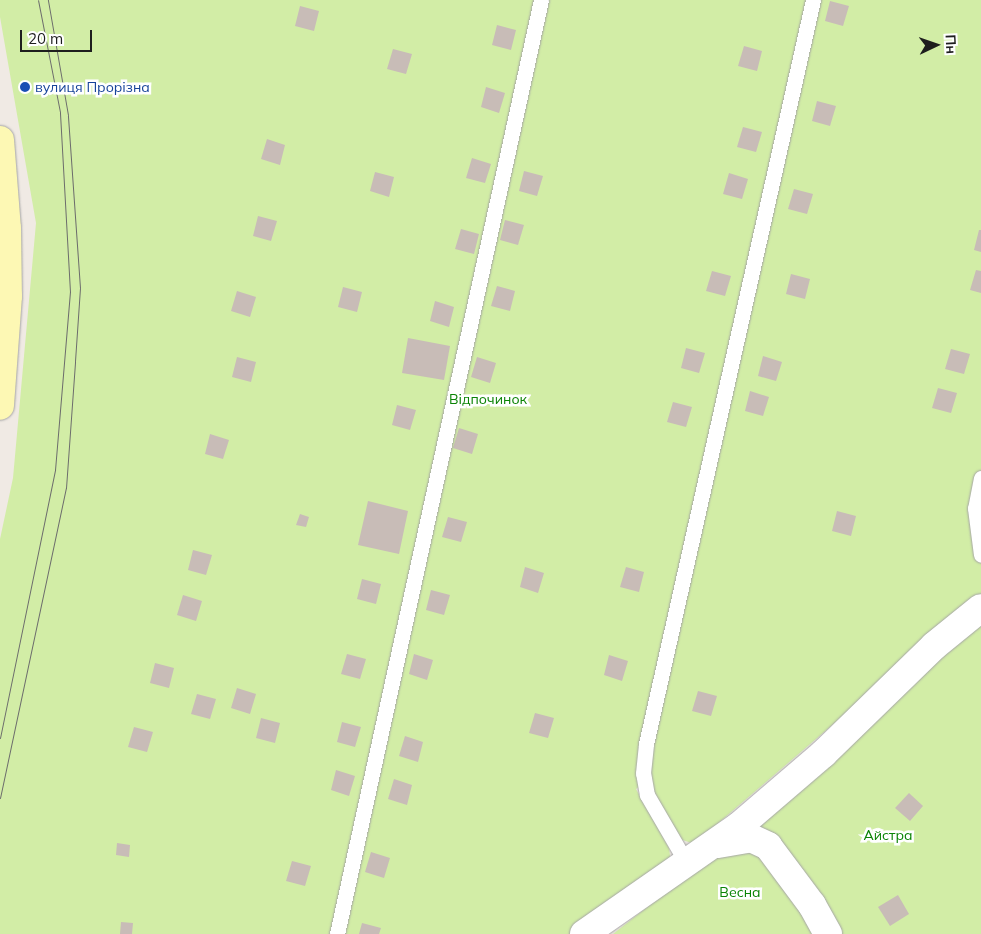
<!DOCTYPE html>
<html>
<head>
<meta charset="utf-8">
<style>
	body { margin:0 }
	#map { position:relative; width:981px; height:934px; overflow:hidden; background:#f0eae4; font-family:Mulish,sans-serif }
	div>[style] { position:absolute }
	.grass>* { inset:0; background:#d2eda6 }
	.building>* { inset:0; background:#c8bcb7 }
	.roads { filter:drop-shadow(0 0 1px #a5a5a5) drop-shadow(0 0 1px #a5a5a5) }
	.service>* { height:15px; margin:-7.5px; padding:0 7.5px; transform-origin:7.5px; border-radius:7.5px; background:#fff }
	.minor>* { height:28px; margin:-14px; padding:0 14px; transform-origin:14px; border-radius:14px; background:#fff }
	.secondary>* { height:28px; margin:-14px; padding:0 14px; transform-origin:14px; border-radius:14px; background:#fdf8b4 }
	.tram>* { height:1px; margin:-0.5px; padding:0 0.5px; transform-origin:0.5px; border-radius:0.5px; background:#6c6c6c }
	.dots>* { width:14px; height:14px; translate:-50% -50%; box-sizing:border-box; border:2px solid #fff; border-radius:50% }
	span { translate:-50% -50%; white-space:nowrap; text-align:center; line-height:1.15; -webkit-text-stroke:5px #fff; paint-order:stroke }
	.transit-label { font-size:14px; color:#164399 }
	.left { translate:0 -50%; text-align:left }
	.park-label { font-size:14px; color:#0a8305 }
	.north { position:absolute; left:911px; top:20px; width:50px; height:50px; -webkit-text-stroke:4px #fff; paint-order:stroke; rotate:87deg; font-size:14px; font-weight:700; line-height:20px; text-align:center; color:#1e1e1e }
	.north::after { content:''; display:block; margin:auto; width:18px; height:22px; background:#1e1e1e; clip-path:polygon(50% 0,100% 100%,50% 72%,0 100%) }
	.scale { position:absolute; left:20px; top:30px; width:72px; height:22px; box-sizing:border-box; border:2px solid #1e1e1e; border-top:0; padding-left:6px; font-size:15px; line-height:18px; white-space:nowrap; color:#1e1e1e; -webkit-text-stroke:4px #fff; paint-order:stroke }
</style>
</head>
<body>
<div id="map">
	<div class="grass">
		<div style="clip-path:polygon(0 0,981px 0,981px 597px,694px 844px,680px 839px,652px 794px,649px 779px,636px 789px,669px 848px,671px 863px,574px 934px,0 934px,0 539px,13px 478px,36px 223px,0 17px)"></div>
		<div style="clip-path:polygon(981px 618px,981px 934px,838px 934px,752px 826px)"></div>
		<div style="clip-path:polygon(740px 848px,764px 853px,815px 934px,613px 934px,717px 852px)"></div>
	</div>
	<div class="building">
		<div style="clip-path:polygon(830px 1px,849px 6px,843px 26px,825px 21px)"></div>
		<div style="clip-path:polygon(300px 6px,319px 11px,314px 31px,295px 26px)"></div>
		<div style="clip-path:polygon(497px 25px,516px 30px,511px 50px,492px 45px)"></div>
		<div style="clip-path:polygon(744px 46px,762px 51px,757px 71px,738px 66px)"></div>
		<div style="clip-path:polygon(393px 49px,412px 54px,406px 74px,387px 69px)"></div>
		<div style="clip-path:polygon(486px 87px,505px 93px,499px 113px,481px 107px)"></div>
		<div style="clip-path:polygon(817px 101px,836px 106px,830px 126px,812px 121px)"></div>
		<div style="clip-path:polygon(743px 127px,762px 132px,756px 152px,737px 147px)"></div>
		<div style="clip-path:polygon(267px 139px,285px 145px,280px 165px,261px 159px)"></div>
		<div style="clip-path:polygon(472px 158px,491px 164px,485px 183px,466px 178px)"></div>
		<div style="clip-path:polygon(524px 171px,543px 176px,537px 196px,519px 191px)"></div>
		<div style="clip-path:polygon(375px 172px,394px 177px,389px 197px,370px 191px)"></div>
		<div style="clip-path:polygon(729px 173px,748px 179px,742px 199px,723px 194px)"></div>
		<div style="clip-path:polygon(794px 189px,813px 194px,807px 214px,788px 209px)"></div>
		<div style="clip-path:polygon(258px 216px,277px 221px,271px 241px,253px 236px)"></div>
		<div style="clip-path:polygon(505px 220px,524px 225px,518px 245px,500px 240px)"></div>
		<div style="clip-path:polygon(461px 229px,479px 234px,474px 254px,455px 249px)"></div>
		<div style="clip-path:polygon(979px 230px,981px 230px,981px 252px,974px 250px)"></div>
		<div style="clip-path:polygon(976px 270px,981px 271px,981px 293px,970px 290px)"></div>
		<div style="clip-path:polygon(712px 271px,731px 276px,725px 296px,706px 291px)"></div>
		<div style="clip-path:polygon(791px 274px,810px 279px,805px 299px,786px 294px)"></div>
		<div style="clip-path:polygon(497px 286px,515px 291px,510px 311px,491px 306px)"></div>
		<div style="clip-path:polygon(343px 287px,362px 292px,357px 312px,338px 307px)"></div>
		<div style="clip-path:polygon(237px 291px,256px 297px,250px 317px,231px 311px)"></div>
		<div style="clip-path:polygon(435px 301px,454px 307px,449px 327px,430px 321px)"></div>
		<div style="clip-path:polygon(408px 338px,450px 346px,444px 380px,402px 373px)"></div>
		<div style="clip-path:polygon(686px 348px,705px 353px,699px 373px,681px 368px)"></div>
		<div style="clip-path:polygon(951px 349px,970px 354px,964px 374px,945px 369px)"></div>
		<div style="clip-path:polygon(763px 356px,782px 362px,776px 381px,758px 376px)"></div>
		<div style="clip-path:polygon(237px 357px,256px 362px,251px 382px,232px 377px)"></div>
		<div style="clip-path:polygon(477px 357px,496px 363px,490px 383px,471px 377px)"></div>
		<div style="clip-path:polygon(938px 388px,957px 393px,951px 413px,932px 408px)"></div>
		<div style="clip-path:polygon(750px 391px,769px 397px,763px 416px,745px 411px)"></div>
		<div style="clip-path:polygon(673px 402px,692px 407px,686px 427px,667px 422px)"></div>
		<div style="clip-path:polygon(397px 405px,416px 410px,410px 430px,392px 425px)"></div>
		<div style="clip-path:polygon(459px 428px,478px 434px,472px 454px,453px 448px)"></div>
		<div style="clip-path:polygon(210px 434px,229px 440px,223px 459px,205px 454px)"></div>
		<div style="clip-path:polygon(368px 501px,408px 511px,399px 554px,358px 545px)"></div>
		<div style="clip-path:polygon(837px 511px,856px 516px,851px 536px,832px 531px)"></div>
		<div style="clip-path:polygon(300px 514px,309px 517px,306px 527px,296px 525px)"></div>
		<div style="clip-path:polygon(448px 517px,467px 522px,461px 542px,442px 537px)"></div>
		<div style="clip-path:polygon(193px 550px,212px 555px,206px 575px,188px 570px)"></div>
		<div style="clip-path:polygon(525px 567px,544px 573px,538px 593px,520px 587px)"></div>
		<div style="clip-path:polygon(626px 567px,644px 572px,639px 592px,620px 587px)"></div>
		<div style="clip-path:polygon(362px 579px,381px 584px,376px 604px,357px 599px)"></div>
		<div style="clip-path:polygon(431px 590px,450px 595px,444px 615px,426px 610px)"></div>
		<div style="clip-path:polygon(183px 595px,202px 601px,196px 621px,177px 615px)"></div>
		<div style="clip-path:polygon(347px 654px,366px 659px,360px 679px,341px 674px)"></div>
		<div style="clip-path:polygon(414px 654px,433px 660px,427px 680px,409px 674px)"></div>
		<div style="clip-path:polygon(609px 655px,628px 661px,622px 681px,604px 675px)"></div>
		<div style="clip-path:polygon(155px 663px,174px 668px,169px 688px,150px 683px)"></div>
		<div style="clip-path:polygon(237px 688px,256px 694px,250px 714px,231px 708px)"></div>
		<div style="clip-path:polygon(698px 691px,717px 696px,711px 716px,692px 711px)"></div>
		<div style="clip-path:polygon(197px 694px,216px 699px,210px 719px,191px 714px)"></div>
		<div style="clip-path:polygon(535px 713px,554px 718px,548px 738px,529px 733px)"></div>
		<div style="clip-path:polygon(261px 718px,280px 723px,275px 743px,256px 738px)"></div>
		<div style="clip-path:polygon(342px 722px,361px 727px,355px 747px,337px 742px)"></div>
		<div style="clip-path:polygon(134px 727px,153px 732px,147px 752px,128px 747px)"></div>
		<div style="clip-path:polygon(405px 736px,423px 742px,418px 762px,399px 756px)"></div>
		<div style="clip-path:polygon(336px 770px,355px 776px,349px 796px,331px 790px)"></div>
		<div style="clip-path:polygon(394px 779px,412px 785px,407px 805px,388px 799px)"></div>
		<div style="clip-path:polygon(909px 793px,923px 806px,910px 821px,895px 808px)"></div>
		<div style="clip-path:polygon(117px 843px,130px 845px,129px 857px,116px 855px)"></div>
		<div style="clip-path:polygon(371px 852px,390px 858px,384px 878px,365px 872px)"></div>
		<div style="clip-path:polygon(292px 861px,311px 866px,305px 886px,286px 881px)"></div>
		<div style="clip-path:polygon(898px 895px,909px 914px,890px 926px,878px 907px)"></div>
		<div style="clip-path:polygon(121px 922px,133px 923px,132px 934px,120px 934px)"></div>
		<div style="clip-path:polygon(362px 923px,381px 928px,379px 934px,359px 934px)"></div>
	</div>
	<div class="roads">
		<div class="service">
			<div style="left:981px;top:478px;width:31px;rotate:101deg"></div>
			<div style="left:975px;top:508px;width:47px;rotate:82.7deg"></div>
			<div style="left:686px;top:862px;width:78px;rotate:-120.2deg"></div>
			<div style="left:647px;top:795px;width:22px;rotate:-100deg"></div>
			<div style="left:643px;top:773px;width:29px;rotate:-84deg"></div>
			<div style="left:646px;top:744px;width:763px;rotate:-77.35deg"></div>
			<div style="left:337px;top:934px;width:956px;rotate:-77.68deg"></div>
		</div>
		<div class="minor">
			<div style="left:718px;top:844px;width:34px;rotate:-10deg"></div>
			<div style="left:751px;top:838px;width:19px;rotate:25deg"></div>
			<div style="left:768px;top:846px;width:74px;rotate:53.3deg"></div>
			<div style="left:812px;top:905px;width:33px;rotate:61deg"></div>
			<div style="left:584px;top:934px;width:189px;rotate:-34.9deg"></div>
			<div style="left:739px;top:826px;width:111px;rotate:-40.6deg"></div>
			<div style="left:823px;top:754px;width:155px;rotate:-44.2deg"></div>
			<div style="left:934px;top:646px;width:60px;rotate:-39deg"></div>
		</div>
		<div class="secondary">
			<div style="left:0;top:140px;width:88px;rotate:85.5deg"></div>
			<div style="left:7px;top:228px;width:68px;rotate:89.2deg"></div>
			<div style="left:8px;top:296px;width:110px;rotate:94.2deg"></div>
		</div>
	</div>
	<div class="tram">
		<div style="left:0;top:738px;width:274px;rotate:-78.4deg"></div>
		<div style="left:55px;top:470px;width:179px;rotate:-85.2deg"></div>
		<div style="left:70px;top:292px;width:180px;rotate:-93.2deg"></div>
		<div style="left:60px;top:112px;width:114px;rotate:-101.1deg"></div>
		<div style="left:0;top:798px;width:317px;rotate:-78deg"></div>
		<div style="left:66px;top:488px;width:127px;rotate:-85.9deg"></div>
		<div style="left:75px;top:361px;width:73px;rotate:-86.1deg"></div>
		<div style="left:80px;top:288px;width:173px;rotate:-94deg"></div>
		<div style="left:68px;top:115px;width:117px;rotate:-99.9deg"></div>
	</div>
	<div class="dots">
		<div style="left:25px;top:87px;background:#1a4fb4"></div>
	</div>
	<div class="transit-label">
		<span class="left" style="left:35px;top:87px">вулиця Прорізна</span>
	</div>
	<div class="park-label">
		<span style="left:488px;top:399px">Відпочинок</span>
		<span style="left:888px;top:835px">Айстра</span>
		<span style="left:740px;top:892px">Весна</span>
	</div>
	<div class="north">Пн</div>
	<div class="scale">20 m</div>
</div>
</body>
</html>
